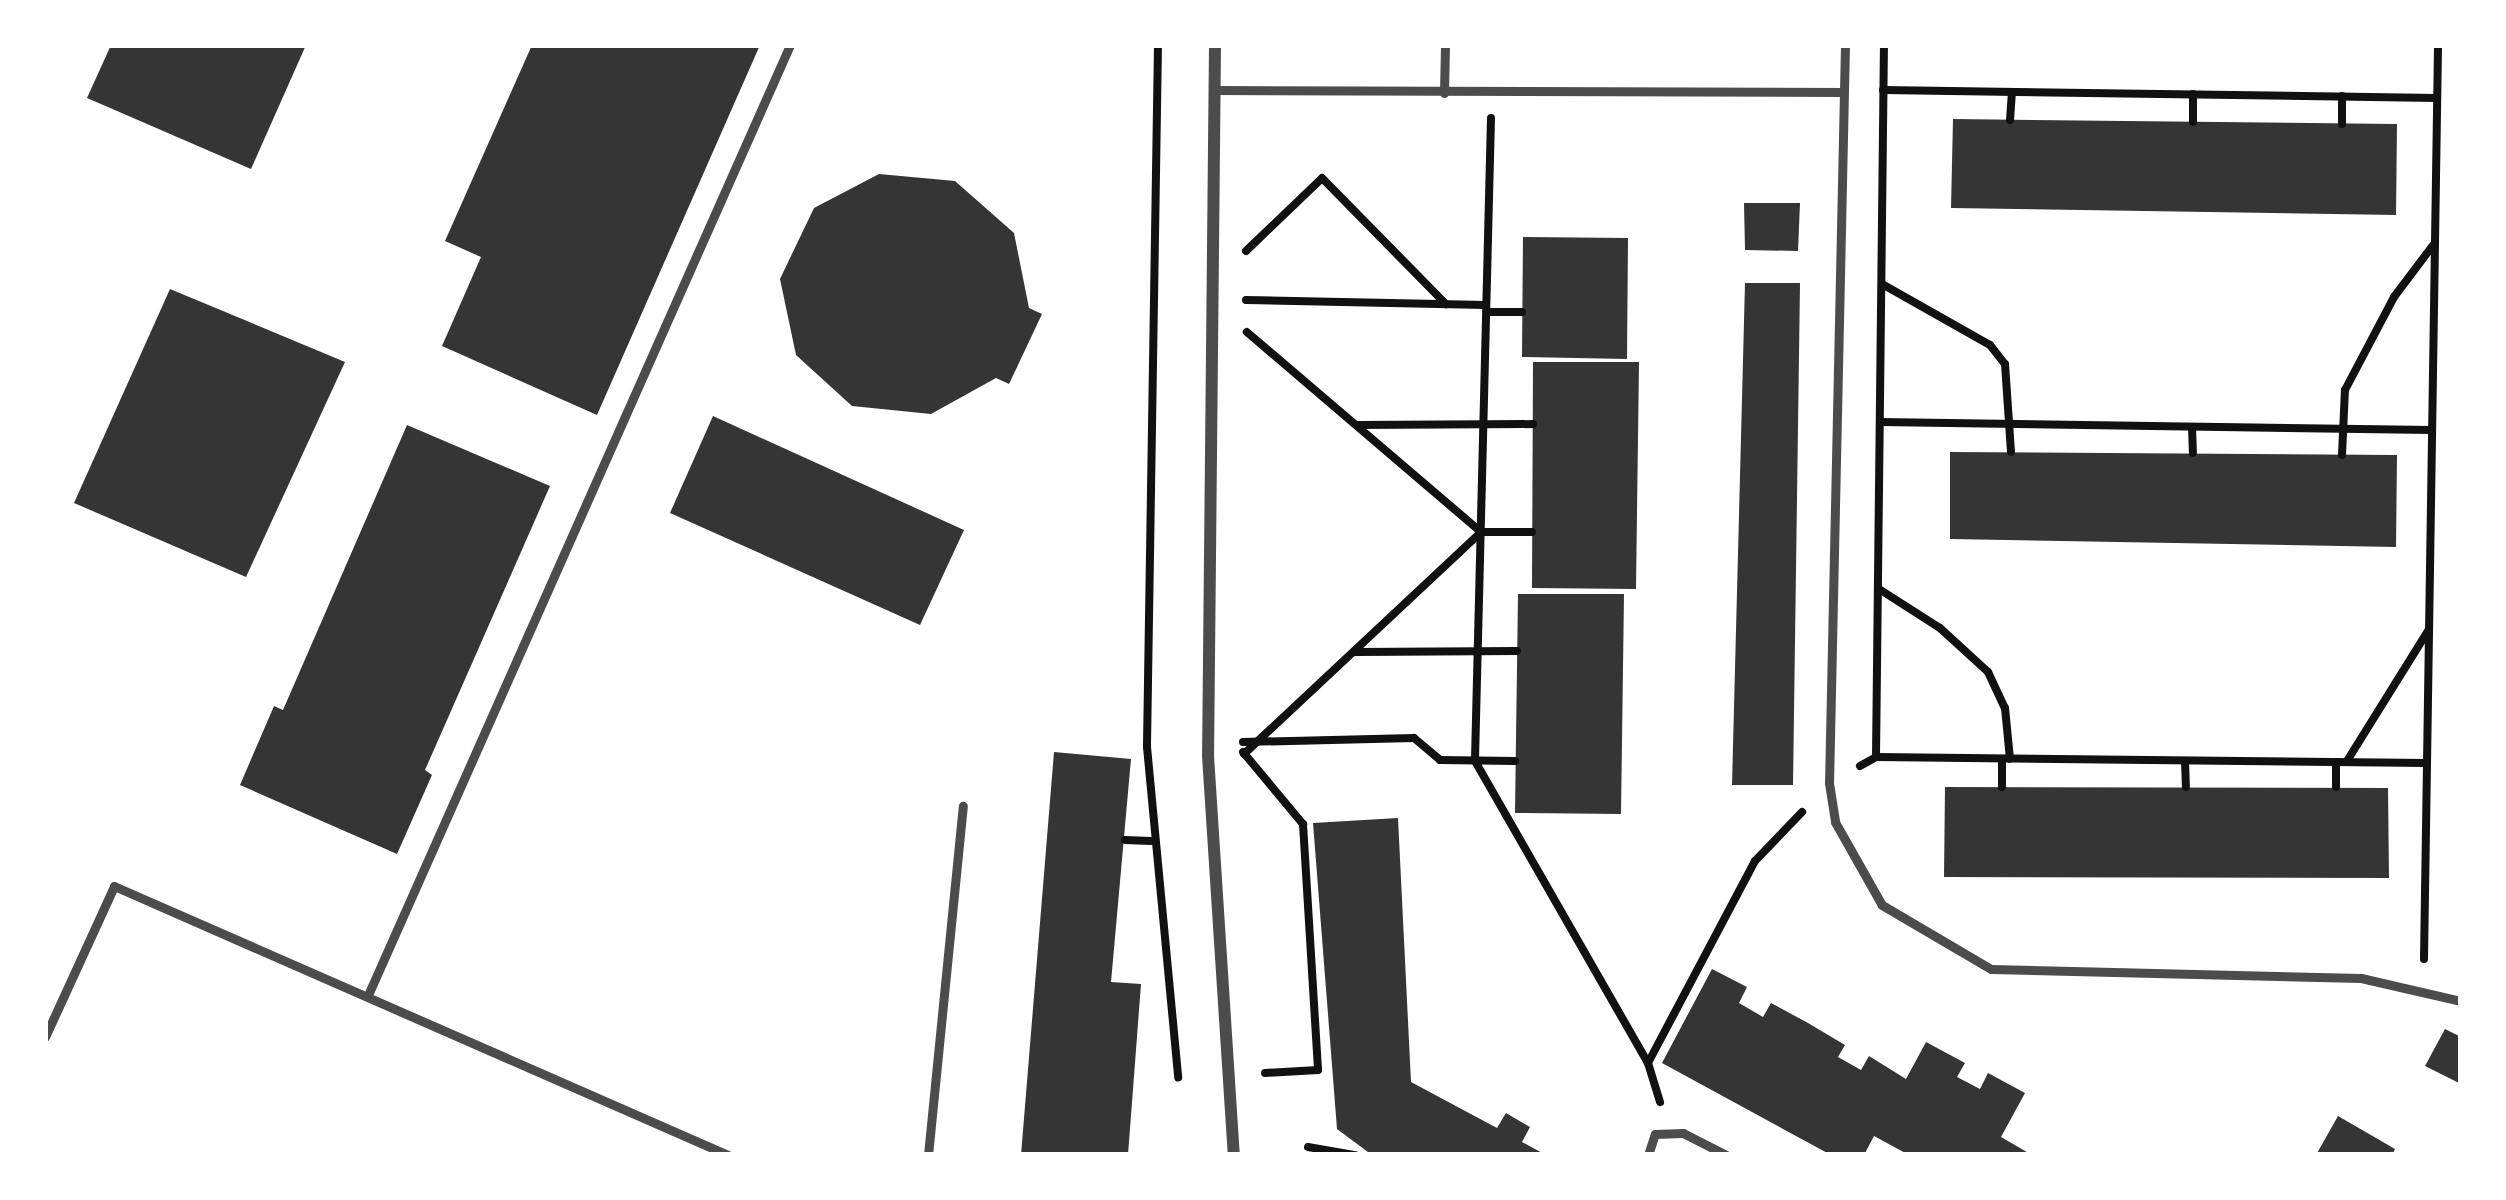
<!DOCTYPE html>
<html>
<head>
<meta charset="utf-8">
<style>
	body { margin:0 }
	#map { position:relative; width:2506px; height:1200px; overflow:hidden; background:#fff; font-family:Karla,sans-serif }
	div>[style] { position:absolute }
	.building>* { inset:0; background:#353535 }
	.path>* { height:8px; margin:-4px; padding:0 4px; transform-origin:4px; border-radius:4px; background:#111 }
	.service>* { height:9px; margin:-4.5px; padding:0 4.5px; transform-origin:4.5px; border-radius:4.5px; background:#4c4c4c }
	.minor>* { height:12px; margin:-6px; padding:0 6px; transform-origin:6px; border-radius:6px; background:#4c4c4c }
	span { translate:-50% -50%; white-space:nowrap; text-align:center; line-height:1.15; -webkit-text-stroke:12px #fff; paint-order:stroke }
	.frame { position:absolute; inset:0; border:48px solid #fff; pointer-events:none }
</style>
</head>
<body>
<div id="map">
	<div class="building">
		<div style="clip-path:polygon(111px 45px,306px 45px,251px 169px,87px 98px)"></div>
		<div style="clip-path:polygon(532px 45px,760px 45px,597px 415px,442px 346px,481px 257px,445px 241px)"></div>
		<div style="clip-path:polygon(1953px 119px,2397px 124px,2396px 215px,1951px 208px)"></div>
		<div style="clip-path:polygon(879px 174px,955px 181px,1014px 233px,1029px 308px,1042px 314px,1009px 384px,996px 378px,931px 414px,852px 406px,796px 355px,780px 279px,814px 208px)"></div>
		<div style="clip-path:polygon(1744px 203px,1800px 203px,1798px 251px,1745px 250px)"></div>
		<div style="clip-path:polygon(1523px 237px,1628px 238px,1627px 359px,1522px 357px)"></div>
		<div style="clip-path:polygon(1745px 283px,1800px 283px,1793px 785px,1732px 785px)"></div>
		<div style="clip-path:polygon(170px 289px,345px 362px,246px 577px,74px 503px)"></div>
		<div style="clip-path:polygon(1533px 362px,1639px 362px,1636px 589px,1532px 588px)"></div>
		<div style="clip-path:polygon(713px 416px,964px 530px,920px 625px,670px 513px)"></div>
		<div style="clip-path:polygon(407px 425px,550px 486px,425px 770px,432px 775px,397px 854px,240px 785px,274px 706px,283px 710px)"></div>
		<div style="clip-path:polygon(1950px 452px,2397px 455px,2396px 547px,1950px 539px)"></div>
		<div style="clip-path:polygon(1518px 594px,1624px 594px,1621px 814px,1515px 813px)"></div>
		<div style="clip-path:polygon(1054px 752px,1131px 759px,1111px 982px,1141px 984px,1128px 1155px,1021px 1155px)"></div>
		<div style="clip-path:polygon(1945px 787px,2388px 788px,2389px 878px,1944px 877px)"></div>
		<div style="clip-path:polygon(1398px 818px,1411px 1082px,1497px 1128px,1506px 1113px,1530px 1127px,1522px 1142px,1546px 1155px,1372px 1155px,1337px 1129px,1313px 823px)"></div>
		<div style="clip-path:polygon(1712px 969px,1747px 987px,1739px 1003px,1763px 1017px,1771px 1003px,1808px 1023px,1845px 1045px,1838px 1057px,1861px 1070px,1869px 1056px,1906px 1079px,1926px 1042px,1965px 1063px,1957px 1077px,1980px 1089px,1988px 1073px,2025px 1093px,2001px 1137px,2032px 1155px,1909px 1155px,1874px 1136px,1864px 1155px,1831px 1155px,1662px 1063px)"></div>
		<div style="clip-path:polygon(2445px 1029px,2461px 1037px,2461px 1084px,2425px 1066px)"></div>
		<div style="clip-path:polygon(2338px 1116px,2395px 1149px,2392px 1155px,2316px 1155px)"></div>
	</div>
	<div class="path">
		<div style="left:1158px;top:45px;width:702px;rotate:90.9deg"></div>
		<div style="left:1147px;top:747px;width:332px;rotate:84.6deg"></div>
		<div style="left:1883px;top:90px;width:554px;rotate:0.83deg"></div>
		<div style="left:1491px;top:118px;width:643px;rotate:91.43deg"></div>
		<div style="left:1475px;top:761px;width:348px;rotate:60.2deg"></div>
		<div style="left:1648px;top:1063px;width:229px;rotate:-62.1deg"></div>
		<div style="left:1755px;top:861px;width:68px;rotate:-46.2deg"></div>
		<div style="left:2010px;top:120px;width:28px;rotate:-86deg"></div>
		<div style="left:2193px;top:122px;width:28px;rotate:-90deg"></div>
		<div style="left:2342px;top:124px;width:28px;rotate:-90deg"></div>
		<div style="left:1246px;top:251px;width:105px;rotate:-43.8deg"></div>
		<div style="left:1322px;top:178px;width:177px;rotate:45.5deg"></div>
		<div style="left:1882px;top:284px;width:124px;rotate:29.5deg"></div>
		<div style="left:1990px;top:345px;width:24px;rotate:52deg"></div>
		<div style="left:2005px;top:364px;width:88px;rotate:86.1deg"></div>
		<div style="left:1246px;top:300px;width:240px;rotate:1.2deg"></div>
		<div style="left:1487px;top:312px;width:35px"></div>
		<div style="left:1880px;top:422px;width:552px;rotate:0.83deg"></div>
		<div style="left:1357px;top:425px;width:176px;rotate:-0.3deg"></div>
		<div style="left:2192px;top:427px;width:26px;rotate:88deg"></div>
		<div style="left:2342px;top:455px;width:65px;rotate:-87.4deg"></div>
		<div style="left:2345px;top:390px;width:105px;rotate:-62.2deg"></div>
		<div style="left:2394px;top:297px;width:66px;rotate:-53deg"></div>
		<div style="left:1481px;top:532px;width:51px"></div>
		<div style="left:1879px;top:589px;width:72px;rotate:32.6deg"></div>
		<div style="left:1940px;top:628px;width:65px;rotate:42.5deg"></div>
		<div style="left:1988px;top:672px;width:40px;rotate:65deg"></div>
		<div style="left:2005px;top:708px;width:51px;rotate:84.4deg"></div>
		<div style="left:1356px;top:652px;width:161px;rotate:-0.4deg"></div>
		<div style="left:1243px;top:742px;width:171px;rotate:-1.3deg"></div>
		<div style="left:1414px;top:738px;width:34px;rotate:40deg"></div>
		<div style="left:1440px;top:760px;width:75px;rotate:0.8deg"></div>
		<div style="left:1243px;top:752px;width:94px;rotate:50.2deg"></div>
		<div style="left:1303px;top:824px;width:246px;rotate:86.5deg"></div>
		<div style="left:1318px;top:1070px;width:53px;rotate:176.8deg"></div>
		<div style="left:1244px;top:754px;width:325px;rotate:-43.1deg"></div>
		<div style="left:1481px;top:532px;width:308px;rotate:-139.5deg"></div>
		<div style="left:1876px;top:757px;width:551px;rotate:0.62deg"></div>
		<div style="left:2002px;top:759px;width:28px;rotate:90deg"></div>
		<div style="left:2185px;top:761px;width:26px;rotate:88deg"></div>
		<div style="left:2347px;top:761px;width:153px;rotate:-58.1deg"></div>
		<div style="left:2336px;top:762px;width:25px;rotate:90deg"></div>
		<div style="left:1860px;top:766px;width:18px;rotate:-29deg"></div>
		<div style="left:1876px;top:757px;width:712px;rotate:-89.36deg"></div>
		<div style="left:1125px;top:840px;width:26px;rotate:2deg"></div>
		<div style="left:2424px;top:959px;width:914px;rotate:-89.12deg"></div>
		<div style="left:1648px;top:1063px;width:41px;rotate:72.9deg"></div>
		<div style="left:1308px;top:1147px;width:48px;rotate:9.7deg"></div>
	</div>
	<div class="service">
		<div style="left:1845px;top:45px;width:738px;rotate:91.24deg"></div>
		<div style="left:1829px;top:783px;width:39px;rotate:81deg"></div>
		<div style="left:1835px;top:822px;width:95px;rotate:60.5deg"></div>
		<div style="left:1882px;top:905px;width:126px;rotate:30.4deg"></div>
		<div style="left:1991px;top:969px;width:370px;rotate:1.4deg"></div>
		<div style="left:2361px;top:978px;width:103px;rotate:13deg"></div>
		<div style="left:1215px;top:90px;width:628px;rotate:0.18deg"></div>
		<div style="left:1444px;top:93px;width:48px;rotate:-88.8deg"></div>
		<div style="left:368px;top:995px;width:1040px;rotate:-66.05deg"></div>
		<div style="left:45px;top:1037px;width:166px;rotate:-65.4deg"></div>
		<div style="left:114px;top:886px;width:670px;rotate:23.66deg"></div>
		<div style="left:928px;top:1155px;width:351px;rotate:-84.3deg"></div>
		<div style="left:1648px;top:1155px;width:22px;rotate:-72deg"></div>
		<div style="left:1655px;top:1134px;width:28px;rotate:-2deg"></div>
		<div style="left:1683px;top:1133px;width:48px;rotate:27.1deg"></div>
	</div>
	<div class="minor">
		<div style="left:1215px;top:45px;width:711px;rotate:90.56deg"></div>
		<div style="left:1208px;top:756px;width:400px;rotate:86.3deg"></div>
	</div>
	<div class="frame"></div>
</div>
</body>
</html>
